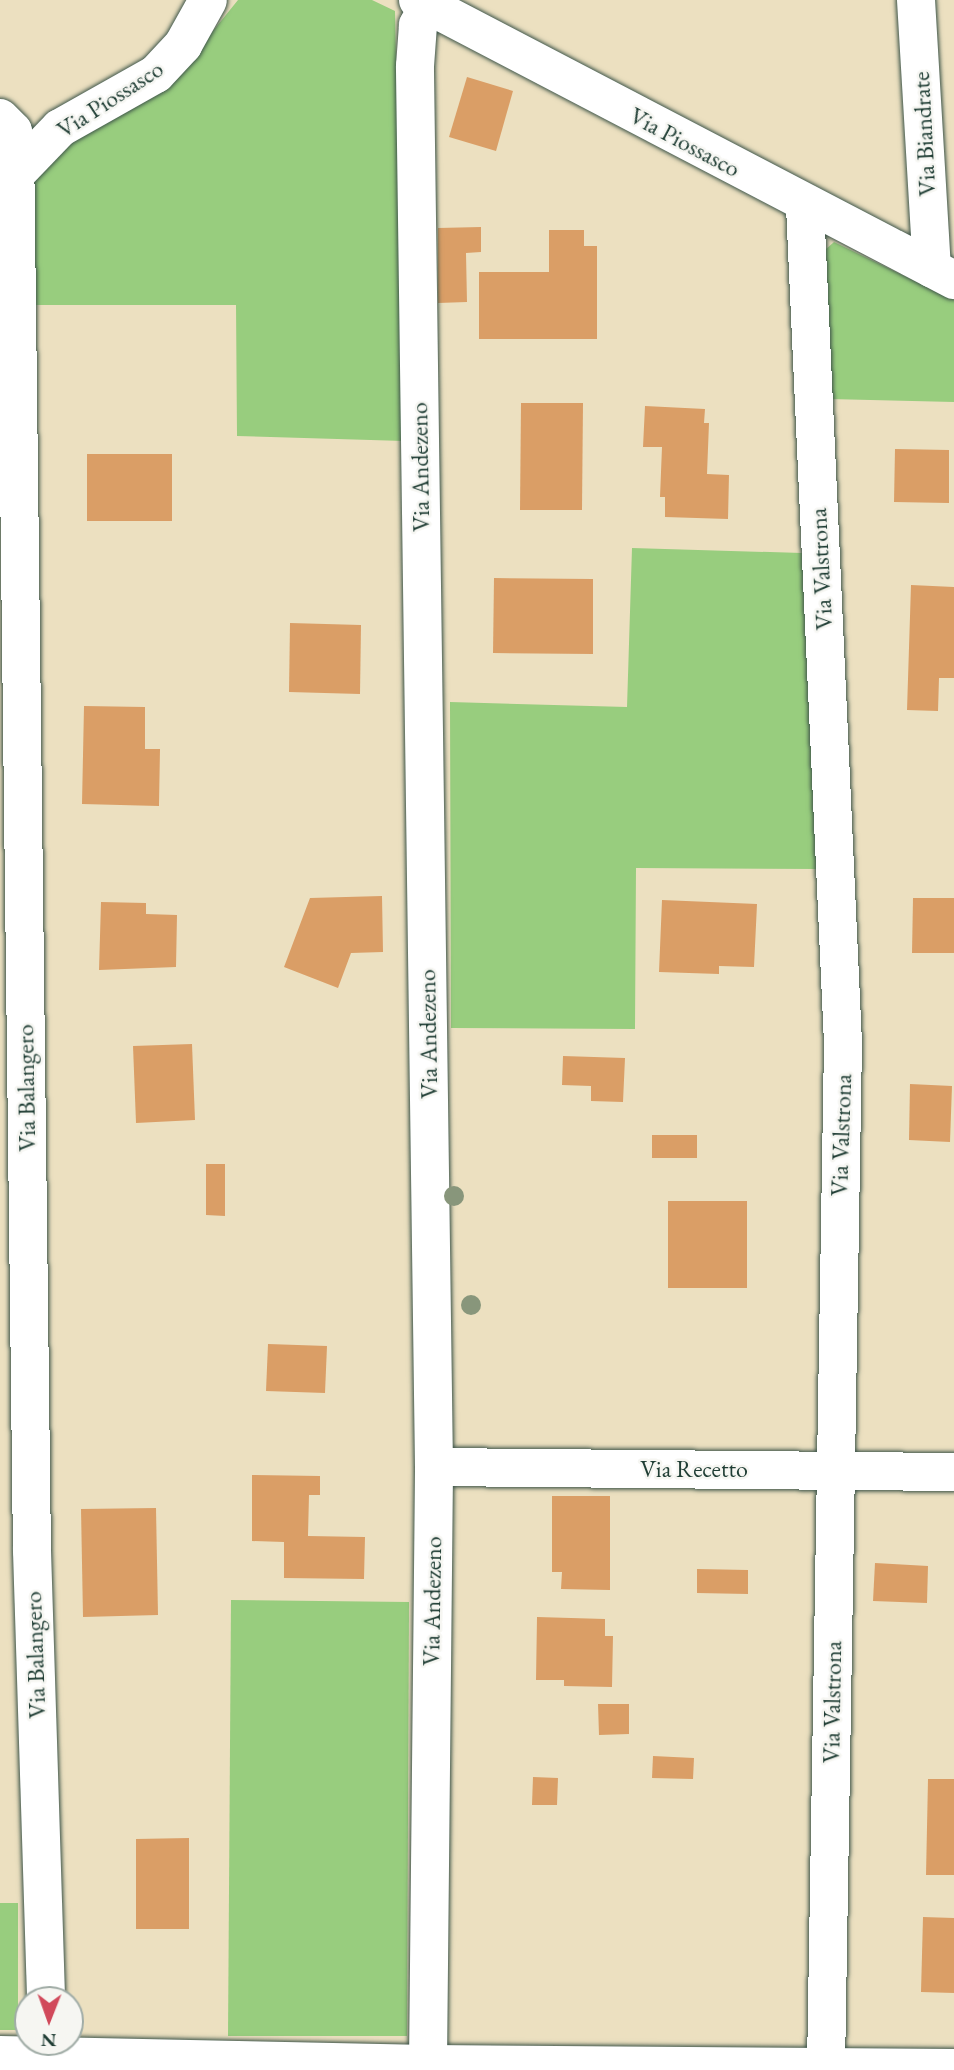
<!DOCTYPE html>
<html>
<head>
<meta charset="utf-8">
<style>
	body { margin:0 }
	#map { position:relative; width:954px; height:2070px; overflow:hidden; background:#ece0c0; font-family:"EB Garamond",serif }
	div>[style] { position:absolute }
	.green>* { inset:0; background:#98cd7e }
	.building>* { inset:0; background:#da9e66 }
	.roads { filter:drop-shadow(0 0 2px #3e5549) drop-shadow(0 0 2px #3e5549) }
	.minor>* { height:38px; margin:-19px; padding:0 19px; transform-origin:19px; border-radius:19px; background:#fff }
	.tertiary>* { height:38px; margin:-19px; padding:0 19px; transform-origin:19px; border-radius:19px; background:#fff }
	.trees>* { width:20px; height:20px; margin:-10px; border-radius:50%; background:#88967b }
	span { translate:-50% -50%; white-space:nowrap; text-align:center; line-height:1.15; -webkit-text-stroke:5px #f6f6f2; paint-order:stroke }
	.street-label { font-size:24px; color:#1f3d34 }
	.north { position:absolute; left:14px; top:1986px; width:70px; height:70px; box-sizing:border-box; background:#f6f6f2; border:2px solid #a0aca6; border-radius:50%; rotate:181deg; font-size:19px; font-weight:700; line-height:28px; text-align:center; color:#1f3d34 }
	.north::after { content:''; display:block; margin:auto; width:24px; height:32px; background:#d1495b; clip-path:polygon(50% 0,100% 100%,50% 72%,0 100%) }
</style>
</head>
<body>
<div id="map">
	<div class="green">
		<div style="clip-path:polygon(238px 0,372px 0,395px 11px,404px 441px,237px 436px,236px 305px,34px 305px,31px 181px,77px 136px,200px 47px)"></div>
		<div style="clip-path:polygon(834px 242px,954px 300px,954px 402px,829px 399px,826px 249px)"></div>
		<div style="clip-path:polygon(632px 548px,802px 553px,818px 869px,636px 868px,635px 1029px,451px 1028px,450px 702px,627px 707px)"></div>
		<div style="clip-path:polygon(231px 1600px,409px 1602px,407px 2036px,228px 2036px)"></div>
		<div style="clip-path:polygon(0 1903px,18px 1903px,18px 2030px,0 2030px)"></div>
	</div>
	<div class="building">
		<div style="clip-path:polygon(467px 77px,513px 91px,496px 151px,449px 137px)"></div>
		<div style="clip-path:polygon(481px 227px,481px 252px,466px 253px,467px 302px,438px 303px,438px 228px)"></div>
		<div style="clip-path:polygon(549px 230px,584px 230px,584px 246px,597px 246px,597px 339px,479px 339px,479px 272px,549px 272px)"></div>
		<div style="clip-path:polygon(521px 403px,583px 403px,582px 510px,520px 510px)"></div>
		<div style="clip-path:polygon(645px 406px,705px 409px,704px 423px,709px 423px,707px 474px,729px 475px,728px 519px,665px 517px,665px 497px,660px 497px,662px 447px,643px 447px)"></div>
		<div style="clip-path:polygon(895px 449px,949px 450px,949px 503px,894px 502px)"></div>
		<div style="clip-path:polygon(87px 454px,172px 454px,172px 521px,87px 521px)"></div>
		<div style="clip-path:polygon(494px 578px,593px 579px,593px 654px,493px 653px)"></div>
		<div style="clip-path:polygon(911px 585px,954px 587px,954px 678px,939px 678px,938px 711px,907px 710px)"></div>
		<div style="clip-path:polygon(290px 623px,361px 625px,360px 694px,289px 692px)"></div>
		<div style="clip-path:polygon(84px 706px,145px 707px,145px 749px,160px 749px,159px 806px,82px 804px)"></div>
		<div style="clip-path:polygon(382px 896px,383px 952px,351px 953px,338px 988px,284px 967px,310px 898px)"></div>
		<div style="clip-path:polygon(913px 898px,954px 898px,954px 953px,912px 953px)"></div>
		<div style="clip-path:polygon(662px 900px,757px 904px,754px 967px,719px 966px,719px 974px,659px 972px)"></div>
		<div style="clip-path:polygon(101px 902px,146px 903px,146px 914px,177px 915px,176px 967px,99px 970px)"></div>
		<div style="clip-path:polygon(192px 1044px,195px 1120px,136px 1123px,133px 1046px)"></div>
		<div style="clip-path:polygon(563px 1056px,625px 1058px,623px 1102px,591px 1101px,591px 1086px,562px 1085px)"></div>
		<div style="clip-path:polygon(910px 1084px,952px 1086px,950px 1142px,909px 1140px)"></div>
		<div style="clip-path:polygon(652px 1135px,697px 1135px,697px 1158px,652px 1158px)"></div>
		<div style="clip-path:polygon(206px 1164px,225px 1164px,225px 1216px,206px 1215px)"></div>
		<div style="clip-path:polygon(668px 1201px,747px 1201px,747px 1288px,668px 1288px)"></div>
		<div style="clip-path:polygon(268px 1344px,327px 1346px,325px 1393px,266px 1391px)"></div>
		<div style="clip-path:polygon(252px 1475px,320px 1476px,320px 1495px,309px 1495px,308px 1536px,365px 1537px,364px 1579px,284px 1578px,284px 1542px,252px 1541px)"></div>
		<div style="clip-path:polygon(552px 1496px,610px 1496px,610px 1590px,561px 1589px,562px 1572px,552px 1572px)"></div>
		<div style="clip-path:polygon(156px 1508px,158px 1615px,83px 1617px,81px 1509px)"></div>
		<div style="clip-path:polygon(875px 1563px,928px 1566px,927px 1603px,873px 1601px)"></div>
		<div style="clip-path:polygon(697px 1569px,748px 1570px,748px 1594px,697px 1593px)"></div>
		<div style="clip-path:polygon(537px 1617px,605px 1619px,605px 1636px,613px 1636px,612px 1687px,564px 1686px,564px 1680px,536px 1680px)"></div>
		<div style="clip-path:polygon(598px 1704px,629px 1704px,629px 1734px,599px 1735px)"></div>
		<div style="clip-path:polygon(653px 1756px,694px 1758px,693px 1779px,652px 1778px)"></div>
		<div style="clip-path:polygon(533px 1777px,558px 1778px,557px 1805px,532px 1805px)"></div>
		<div style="clip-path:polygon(928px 1779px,954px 1779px,954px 1875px,926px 1875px)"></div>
		<div style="clip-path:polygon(189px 1838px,189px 1929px,136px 1929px,136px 1839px)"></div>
		<div style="clip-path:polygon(923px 1917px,954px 1918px,954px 1993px,921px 1992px)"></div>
	</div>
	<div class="roads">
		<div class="minor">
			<div style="left:418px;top:0;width:605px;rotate:27.58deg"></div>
			<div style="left:916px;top:0;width:269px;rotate:86.6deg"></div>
			<div style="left:0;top:118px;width:18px;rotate:45deg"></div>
			<div style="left:13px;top:131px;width:11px;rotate:80deg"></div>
			<div style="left:15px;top:142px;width:1409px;rotate:89.31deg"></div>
			<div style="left:32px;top:1551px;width:449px;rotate:88.2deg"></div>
			<div style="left:7px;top:183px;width:76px;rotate:-46.1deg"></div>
			<div style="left:60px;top:128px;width:110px;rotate:-29.4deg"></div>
			<div style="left:156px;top:74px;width:40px;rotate:-47deg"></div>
			<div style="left:183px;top:45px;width:51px;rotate:-60.9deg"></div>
			<div style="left:805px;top:206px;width:838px;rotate:87.4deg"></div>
			<div style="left:843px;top:1043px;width:1022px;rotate:90.95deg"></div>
			<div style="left:434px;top:1467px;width:520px;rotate:0.55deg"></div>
			<div style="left:428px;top:2064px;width:597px;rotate:-89.42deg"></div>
			<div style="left:434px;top:1467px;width:1401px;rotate:-90.78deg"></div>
			<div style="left:415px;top:66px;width:41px;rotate:-85.8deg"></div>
			<div style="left:418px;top:25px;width:29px;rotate:-61deg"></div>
		</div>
		<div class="tertiary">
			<div style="left:0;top:2055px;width:428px;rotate:1.2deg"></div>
			<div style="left:428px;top:2064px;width:526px;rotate:0.44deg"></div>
		</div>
	</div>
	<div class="trees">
		<div style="left:454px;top:1196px"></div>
		<div style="left:471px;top:1305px"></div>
	</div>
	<div class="street-label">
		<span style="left:110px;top:99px;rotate:-33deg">Via Piossasco</span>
		<span style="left:924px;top:134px;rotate:-93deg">Via Biandrate</span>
		<span style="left:685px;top:142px;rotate:28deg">Via Piossasco</span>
		<span style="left:420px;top:467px;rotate:-91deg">Via Andezeno</span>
		<span style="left:821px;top:569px;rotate:-93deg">Via Valstrona</span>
		<span style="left:428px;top:1034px;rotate:-91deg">Via Andezeno</span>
		<span style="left:26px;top:1088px;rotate:-91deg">Via Balangero</span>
		<span style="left:841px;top:1135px;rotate:-88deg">Via Valstrona</span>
		<span style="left:694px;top:1469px">Via Recetto</span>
		<span style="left:432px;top:1601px;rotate:-89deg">Via Andezeno</span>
		<span style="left:35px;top:1655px;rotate:-92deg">Via Balangero</span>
		<span style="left:832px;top:1702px;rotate:-89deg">Via Valstrona</span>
	</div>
	<div class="north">N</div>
</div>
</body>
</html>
